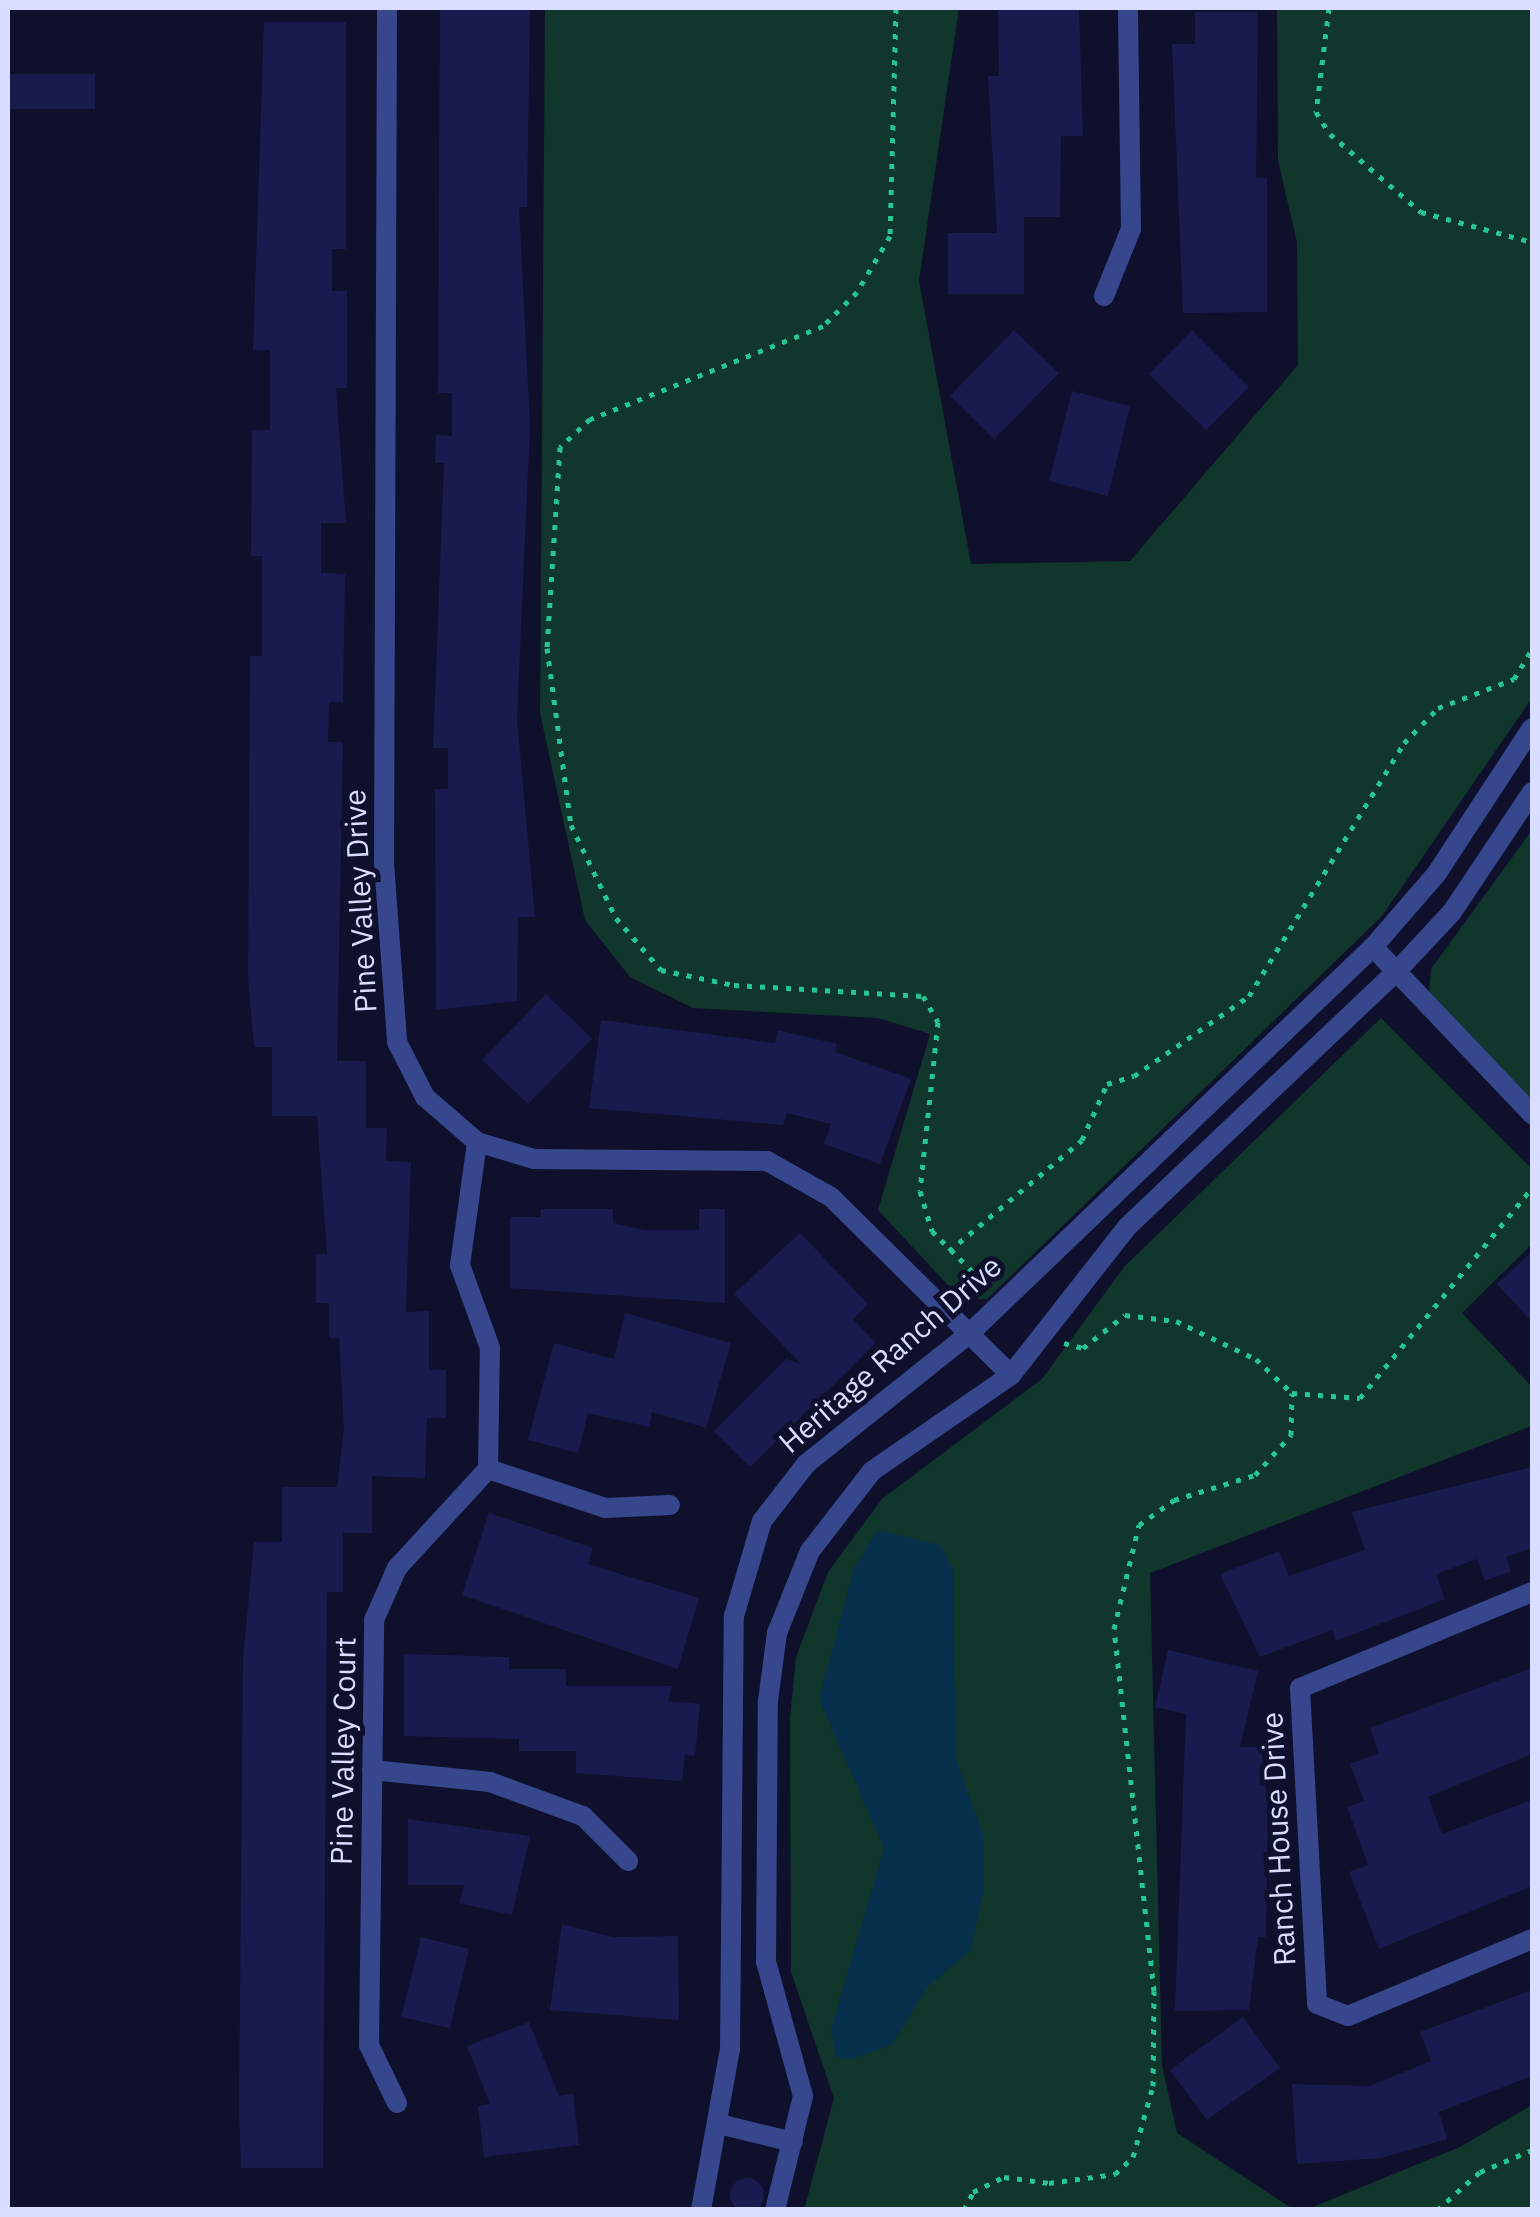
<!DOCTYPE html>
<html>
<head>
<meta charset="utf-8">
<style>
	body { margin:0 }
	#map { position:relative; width:1540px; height:2217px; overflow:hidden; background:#0f102b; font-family:"IBM Plex Sans",sans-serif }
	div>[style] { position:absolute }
	.green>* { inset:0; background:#11362c }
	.water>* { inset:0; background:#06304c }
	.building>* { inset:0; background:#191b4e }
	.round { border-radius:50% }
	.path>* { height:5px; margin-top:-2.5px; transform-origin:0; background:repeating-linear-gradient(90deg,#26c597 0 5px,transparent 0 13px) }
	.minor>* { height:20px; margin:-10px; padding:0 10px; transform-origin:10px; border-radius:10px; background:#36478e }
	span { translate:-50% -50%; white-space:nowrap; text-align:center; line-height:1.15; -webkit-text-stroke:10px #0f102b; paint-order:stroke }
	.street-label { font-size:30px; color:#d9ddff }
	.frame { position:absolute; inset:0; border:10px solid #d9ddff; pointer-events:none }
</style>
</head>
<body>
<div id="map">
	<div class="green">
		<div style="clip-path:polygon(545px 8px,959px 8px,919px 281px,971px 564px,1130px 561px,1298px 365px,1297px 242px,1278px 161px,1277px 8px,1532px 8px,1532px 698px,1382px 916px,987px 1299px,961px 1299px,878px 1210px,930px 1034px,878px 1018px,693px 1008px,630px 977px,585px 920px,540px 713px)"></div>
		<div style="clip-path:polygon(1532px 830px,1532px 1102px,1429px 992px,1431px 969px)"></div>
		<div style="clip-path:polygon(1381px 1018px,1532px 1169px,1532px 1244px,1462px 1313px,1532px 1387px,1532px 1426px,1150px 1573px,1162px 2065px,1177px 2133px,1293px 2209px,804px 2210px,834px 2098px,791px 1972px,790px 1718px,796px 1657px,828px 1572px,882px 1499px,1042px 1379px,1124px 1267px)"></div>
		<div style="clip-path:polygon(1532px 2105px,1532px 2209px,1308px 2209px,1460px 2147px)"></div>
	</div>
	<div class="water">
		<div style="clip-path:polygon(877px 1530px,940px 1545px,953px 1570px,956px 1759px,983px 1835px,984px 1888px,971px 1950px,927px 1987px,892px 2045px,847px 2060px,836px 2056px,831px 2029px,884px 1848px,819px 1699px,854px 1569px)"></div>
	</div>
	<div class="building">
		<div style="clip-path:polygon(530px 8px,527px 207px,519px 207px,530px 425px,517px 719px,535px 917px,518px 917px,517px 1001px,436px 1010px,435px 789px,448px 789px,448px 748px,433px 748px,444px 463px,435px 463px,436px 435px,452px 436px,452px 393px,438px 393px,440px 9px)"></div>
		<div style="clip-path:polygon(998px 8px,1079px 8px,1083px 136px,1061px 136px,1060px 217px,1024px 217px,1024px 294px,948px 294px,948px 233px,997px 233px,988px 76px,999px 76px)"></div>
		<div style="clip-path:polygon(1195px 12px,1258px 12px,1256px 178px,1267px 178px,1267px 312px,1183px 313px,1172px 44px,1195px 44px)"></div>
		<div style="clip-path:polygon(264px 22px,346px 22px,346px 249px,332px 249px,332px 291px,347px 291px,347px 388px,336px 388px,346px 523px,321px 523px,321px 573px,345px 574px,343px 702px,329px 702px,328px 742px,343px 742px,337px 1061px,366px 1061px,366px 1128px,387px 1128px,386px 1161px,411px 1162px,406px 1312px,429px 1311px,429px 1370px,446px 1370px,446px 1418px,427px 1418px,425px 1478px,372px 1476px,372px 1533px,343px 1533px,343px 1592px,327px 1592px,323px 2168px,241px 2168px,239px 2110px,243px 1658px,254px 1542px,282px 1542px,282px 1487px,337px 1487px,344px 1428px,339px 1338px,329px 1338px,329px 1303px,316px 1303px,316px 1254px,327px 1254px,317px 1116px,272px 1116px,272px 1047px,254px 1047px,248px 978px,250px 656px,262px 656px,262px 556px,251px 556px,252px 430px,270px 430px,270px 350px,253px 350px)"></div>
		<div style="clip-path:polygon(8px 74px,95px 74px,95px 109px,8px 109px)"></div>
		<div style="clip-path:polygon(1014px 330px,1059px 373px,994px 439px,950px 396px)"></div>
		<div style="clip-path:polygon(1192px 330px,1249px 387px,1206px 430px,1149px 374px)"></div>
		<div style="clip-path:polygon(1072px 391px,1130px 406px,1108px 496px,1049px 481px)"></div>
		<div style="clip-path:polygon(546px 994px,592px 1039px,528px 1104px,482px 1060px)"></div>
		<div style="clip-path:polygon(601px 1020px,775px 1043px,778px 1030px,837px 1044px,835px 1052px,911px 1079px,880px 1164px,824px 1144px,831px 1124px,787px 1113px,783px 1125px,589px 1108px)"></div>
		<div style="clip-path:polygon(541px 1209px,613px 1209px,613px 1223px,645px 1230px,699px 1230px,699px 1209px,725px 1209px,725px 1303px,510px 1288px,510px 1217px,541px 1217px)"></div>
		<div style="clip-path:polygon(800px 1233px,868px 1304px,853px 1319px,876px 1343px,750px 1467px,714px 1431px,786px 1359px,801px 1364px,734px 1294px)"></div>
		<div style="clip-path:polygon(1532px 1252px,1532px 1322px,1497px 1284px)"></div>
		<div style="clip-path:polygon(625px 1313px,731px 1343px,706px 1428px,652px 1412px,649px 1427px,588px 1413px,578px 1453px,528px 1440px,554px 1343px,614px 1359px)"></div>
		<div style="clip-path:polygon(1532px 1467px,1532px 1548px,1506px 1557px,1511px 1571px,1485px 1581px,1477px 1559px,1436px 1574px,1445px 1599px,1336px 1641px,1332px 1630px,1260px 1657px,1220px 1574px,1279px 1551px,1289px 1576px,1365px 1550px,1352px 1512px)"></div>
		<div style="clip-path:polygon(489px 1513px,593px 1548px,588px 1564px,699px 1598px,678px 1669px,462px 1595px)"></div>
		<div style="clip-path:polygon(1168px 1650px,1258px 1671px,1240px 1747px,1261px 1747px,1268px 1812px,1266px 1937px,1258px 1937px,1249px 2010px,1175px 2011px,1186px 1714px,1155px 1707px)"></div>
		<div style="clip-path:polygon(404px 1654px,509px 1657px,509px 1669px,566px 1669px,566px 1686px,672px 1686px,668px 1701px,700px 1704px,695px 1756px,685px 1755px,682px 1781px,576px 1773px,576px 1751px,519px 1751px,519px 1739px,404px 1736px)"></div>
		<div style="clip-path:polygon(1532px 1668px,1532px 1754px,1428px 1797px,1442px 1834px,1532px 1800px,1532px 1886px,1379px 1949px,1349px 1872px,1368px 1865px,1347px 1807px,1364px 1801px,1350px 1764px,1379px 1753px,1370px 1728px)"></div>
		<div style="clip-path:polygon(408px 1819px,530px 1836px,512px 1915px,459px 1903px,464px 1885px,408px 1885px)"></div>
		<div style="clip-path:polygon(562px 1924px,612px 1937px,678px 1936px,679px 2020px,550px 2010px)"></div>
		<div style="clip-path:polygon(421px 1937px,469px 1949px,450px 2028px,401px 2017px)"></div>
		<div style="clip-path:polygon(1532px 1990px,1532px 2076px,1439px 2112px,1447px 2139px,1381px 2158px,1297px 2164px,1292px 2084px,1369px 2086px,1431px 2061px,1420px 2032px)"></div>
		<div style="clip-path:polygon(1243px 2017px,1280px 2068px,1207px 2120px,1170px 2070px)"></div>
		<div style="clip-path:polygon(529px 2022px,559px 2096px,573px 2094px,579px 2145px,484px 2157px,478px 2106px,490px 2104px,467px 2046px)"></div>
		<div class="round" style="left:730px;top:2178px;width:34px;height:34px"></div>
	</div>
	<div class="path">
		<div style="left:896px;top:8px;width:228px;rotate:91.5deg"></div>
		<div style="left:890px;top:236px;width:65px;rotate:120.5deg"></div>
		<div style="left:857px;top:292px;width:48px;rotate:135deg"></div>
		<div style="left:823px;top:326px;width:251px;rotate:158.2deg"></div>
		<div style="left:590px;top:419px;width:41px;rotate:137deg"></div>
		<div style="left:560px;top:447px;width:201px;rotate:93.7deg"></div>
		<div style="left:547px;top:648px;width:179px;rotate:82.3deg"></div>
		<div style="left:571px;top:825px;width:103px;rotate:64.2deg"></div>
		<div style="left:616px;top:918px;width:69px;rotate:49.1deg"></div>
		<div style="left:661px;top:970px;width:75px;rotate:11.6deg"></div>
		<div style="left:734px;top:985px;width:189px;rotate:3.3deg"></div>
		<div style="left:923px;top:996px;width:30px;rotate:60deg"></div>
		<div style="left:938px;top:1022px;width:170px;rotate:96.1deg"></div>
		<div style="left:920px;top:1191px;width:42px;rotate:73.3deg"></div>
		<div style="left:932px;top:1231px;width:79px;rotate:45deg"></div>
		<div style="left:1329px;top:8px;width:105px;rotate:97.1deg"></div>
		<div style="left:1316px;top:112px;width:26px;rotate:58deg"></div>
		<div style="left:1330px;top:134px;width:120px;rotate:40.6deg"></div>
		<div style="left:1421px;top:212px;width:115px;rotate:15.1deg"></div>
		<div style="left:949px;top:1251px;width:173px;rotate:-39.8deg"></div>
		<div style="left:1082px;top:1140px;width:61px;rotate:-65.9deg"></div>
		<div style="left:1107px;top:1084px;width:28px;rotate:-17deg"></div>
		<div style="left:1134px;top:1076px;width:140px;rotate:-34.8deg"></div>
		<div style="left:1249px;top:996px;width:297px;rotate:-58.5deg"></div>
		<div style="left:1404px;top:743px;width:49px;rotate:-45.8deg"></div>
		<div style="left:1438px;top:708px;width:81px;rotate:-20.9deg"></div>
		<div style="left:1514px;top:679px;width:35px;rotate:-59deg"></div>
		<div style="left:1064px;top:1343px;width:20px;rotate:15deg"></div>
		<div style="left:1083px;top:1348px;width:53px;rotate:-38.2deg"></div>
		<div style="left:1125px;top:1315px;width:51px;rotate:6.7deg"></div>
		<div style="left:1176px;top:1321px;width:89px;rotate:25.4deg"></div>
		<div style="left:1256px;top:1359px;width:50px;rotate:43.4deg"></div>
		<div style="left:1292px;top:1393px;width:68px;rotate:4.2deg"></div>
		<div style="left:1360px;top:1398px;width:271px;rotate:-50.7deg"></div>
		<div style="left:964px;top:2210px;width:20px;rotate:-63deg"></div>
		<div style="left:973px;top:2192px;width:34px;rotate:-26deg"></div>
		<div style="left:1004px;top:2177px;width:45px;rotate:7.6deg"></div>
		<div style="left:1049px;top:2183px;width:67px;rotate:-7.8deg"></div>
		<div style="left:1115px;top:2174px;width:25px;rotate:-43deg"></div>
		<div style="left:1133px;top:2157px;width:74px;rotate:-74.3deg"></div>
		<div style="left:1153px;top:2086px;width:95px;rotate:-89.4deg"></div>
		<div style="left:1154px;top:1991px;width:364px;rotate:-96.3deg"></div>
		<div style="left:1114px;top:1629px;width:107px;rotate:-76.5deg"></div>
		<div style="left:1139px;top:1525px;width:43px;rotate:-35.5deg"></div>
		<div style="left:1174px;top:1500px;width:85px;rotate:-17.2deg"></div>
		<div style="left:1255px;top:1475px;width:54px;rotate:-48deg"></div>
		<div style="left:1291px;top:1435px;width:42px;rotate:-88.6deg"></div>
		<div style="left:1437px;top:2210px;width:57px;rotate:-41.5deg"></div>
		<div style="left:1480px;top:2172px;width:56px;rotate:-22.9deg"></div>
	</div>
	<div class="minor">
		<div style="left:387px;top:8px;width:855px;rotate:90.2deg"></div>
		<div style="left:384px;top:863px;width:179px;rotate:85.8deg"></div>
		<div style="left:397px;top:1042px;width:62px;rotate:63deg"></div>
		<div style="left:425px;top:1097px;width:69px;rotate:40.9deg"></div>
		<div style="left:477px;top:1142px;width:59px;rotate:16.6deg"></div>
		<div style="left:534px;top:1159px;width:233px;rotate:0.5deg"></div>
		<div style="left:767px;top:1161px;width:73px;rotate:29.4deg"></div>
		<div style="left:831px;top:1197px;width:253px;rotate:44.7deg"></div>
		<div style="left:1104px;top:296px;width:72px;rotate:-68.1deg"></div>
		<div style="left:1131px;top:229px;width:221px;rotate:-90.8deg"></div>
		<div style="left:1373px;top:947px;width:231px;rotate:46.4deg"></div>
		<div style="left:488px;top:1469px;width:123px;rotate:18.4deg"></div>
		<div style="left:605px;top:1508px;width:65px;rotate:-2.6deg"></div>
		<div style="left:1532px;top:1592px;width:251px;rotate:157.5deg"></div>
		<div style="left:1300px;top:1688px;width:316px;rotate:86.9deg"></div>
		<div style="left:1317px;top:2004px;width:33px;rotate:21deg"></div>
		<div style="left:1348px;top:2016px;width:199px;rotate:-22.7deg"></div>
		<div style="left:372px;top:1770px;width:119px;rotate:5.8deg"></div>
		<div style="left:490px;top:1782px;width:99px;rotate:20.1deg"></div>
		<div style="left:583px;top:1816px;width:64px;rotate:45deg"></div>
		<div style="left:397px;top:2103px;width:64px;rotate:-115.8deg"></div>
		<div style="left:369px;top:2045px;width:425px;rotate:-89.3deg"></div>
		<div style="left:374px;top:1620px;width:57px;rotate:-66.1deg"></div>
		<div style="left:397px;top:1568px;width:134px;rotate:-47.4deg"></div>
		<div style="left:488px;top:1469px;width:121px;rotate:-89.1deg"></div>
		<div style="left:490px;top:1348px;width:88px;rotate:-109.9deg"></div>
		<div style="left:460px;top:1265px;width:124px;rotate:-82.1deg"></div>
		<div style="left:719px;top:2124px;width:76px;rotate:13.7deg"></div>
		<div style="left:701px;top:2210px;width:164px;rotate:-79.8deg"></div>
		<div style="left:730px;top:2049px;width:433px;rotate:-89.5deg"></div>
		<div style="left:734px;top:1616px;width:99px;rotate:-73.6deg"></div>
		<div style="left:762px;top:1521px;width:72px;rotate:-52.3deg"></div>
		<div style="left:806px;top:1464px;width:210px;rotate:-38.6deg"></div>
		<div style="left:970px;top:1333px;width:558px;rotate:-43.77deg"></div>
		<div style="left:1373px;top:947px;width:98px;rotate:-49.1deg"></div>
		<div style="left:1437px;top:873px;width:173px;rotate:-56.8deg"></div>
		<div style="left:775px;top:2210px;width:117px;rotate:-76.2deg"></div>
		<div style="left:803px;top:2096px;width:139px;rotate:-105.4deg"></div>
		<div style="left:766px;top:1962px;width:261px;rotate:-89.6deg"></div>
		<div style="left:768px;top:1701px;width:69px;rotate:-82.5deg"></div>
		<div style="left:777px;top:1633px;width:88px;rotate:-68.1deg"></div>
		<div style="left:810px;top:1551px;width:101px;rotate:-52.2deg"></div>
		<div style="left:872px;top:1471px;width:169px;rotate:-34.6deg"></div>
		<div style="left:1011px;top:1375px;width:188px;rotate:-51.9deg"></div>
		<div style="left:1127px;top:1227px;width:369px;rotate:-43.5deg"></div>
		<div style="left:1395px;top:973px;width:83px;rotate:-46.9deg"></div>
		<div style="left:1452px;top:912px;width:144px;rotate:-56.3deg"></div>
	</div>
	<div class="street-label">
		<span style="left:360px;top:901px;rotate:-93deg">Pine Valley Drive</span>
		<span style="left:890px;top:1354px;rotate:-41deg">Heritage Ranch Drive</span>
		<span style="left:343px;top:1751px;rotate:-89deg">Pine Valley Court</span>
		<span style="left:1278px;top:1839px;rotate:-93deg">Ranch House Drive</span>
	</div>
	<div class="frame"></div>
</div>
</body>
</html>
